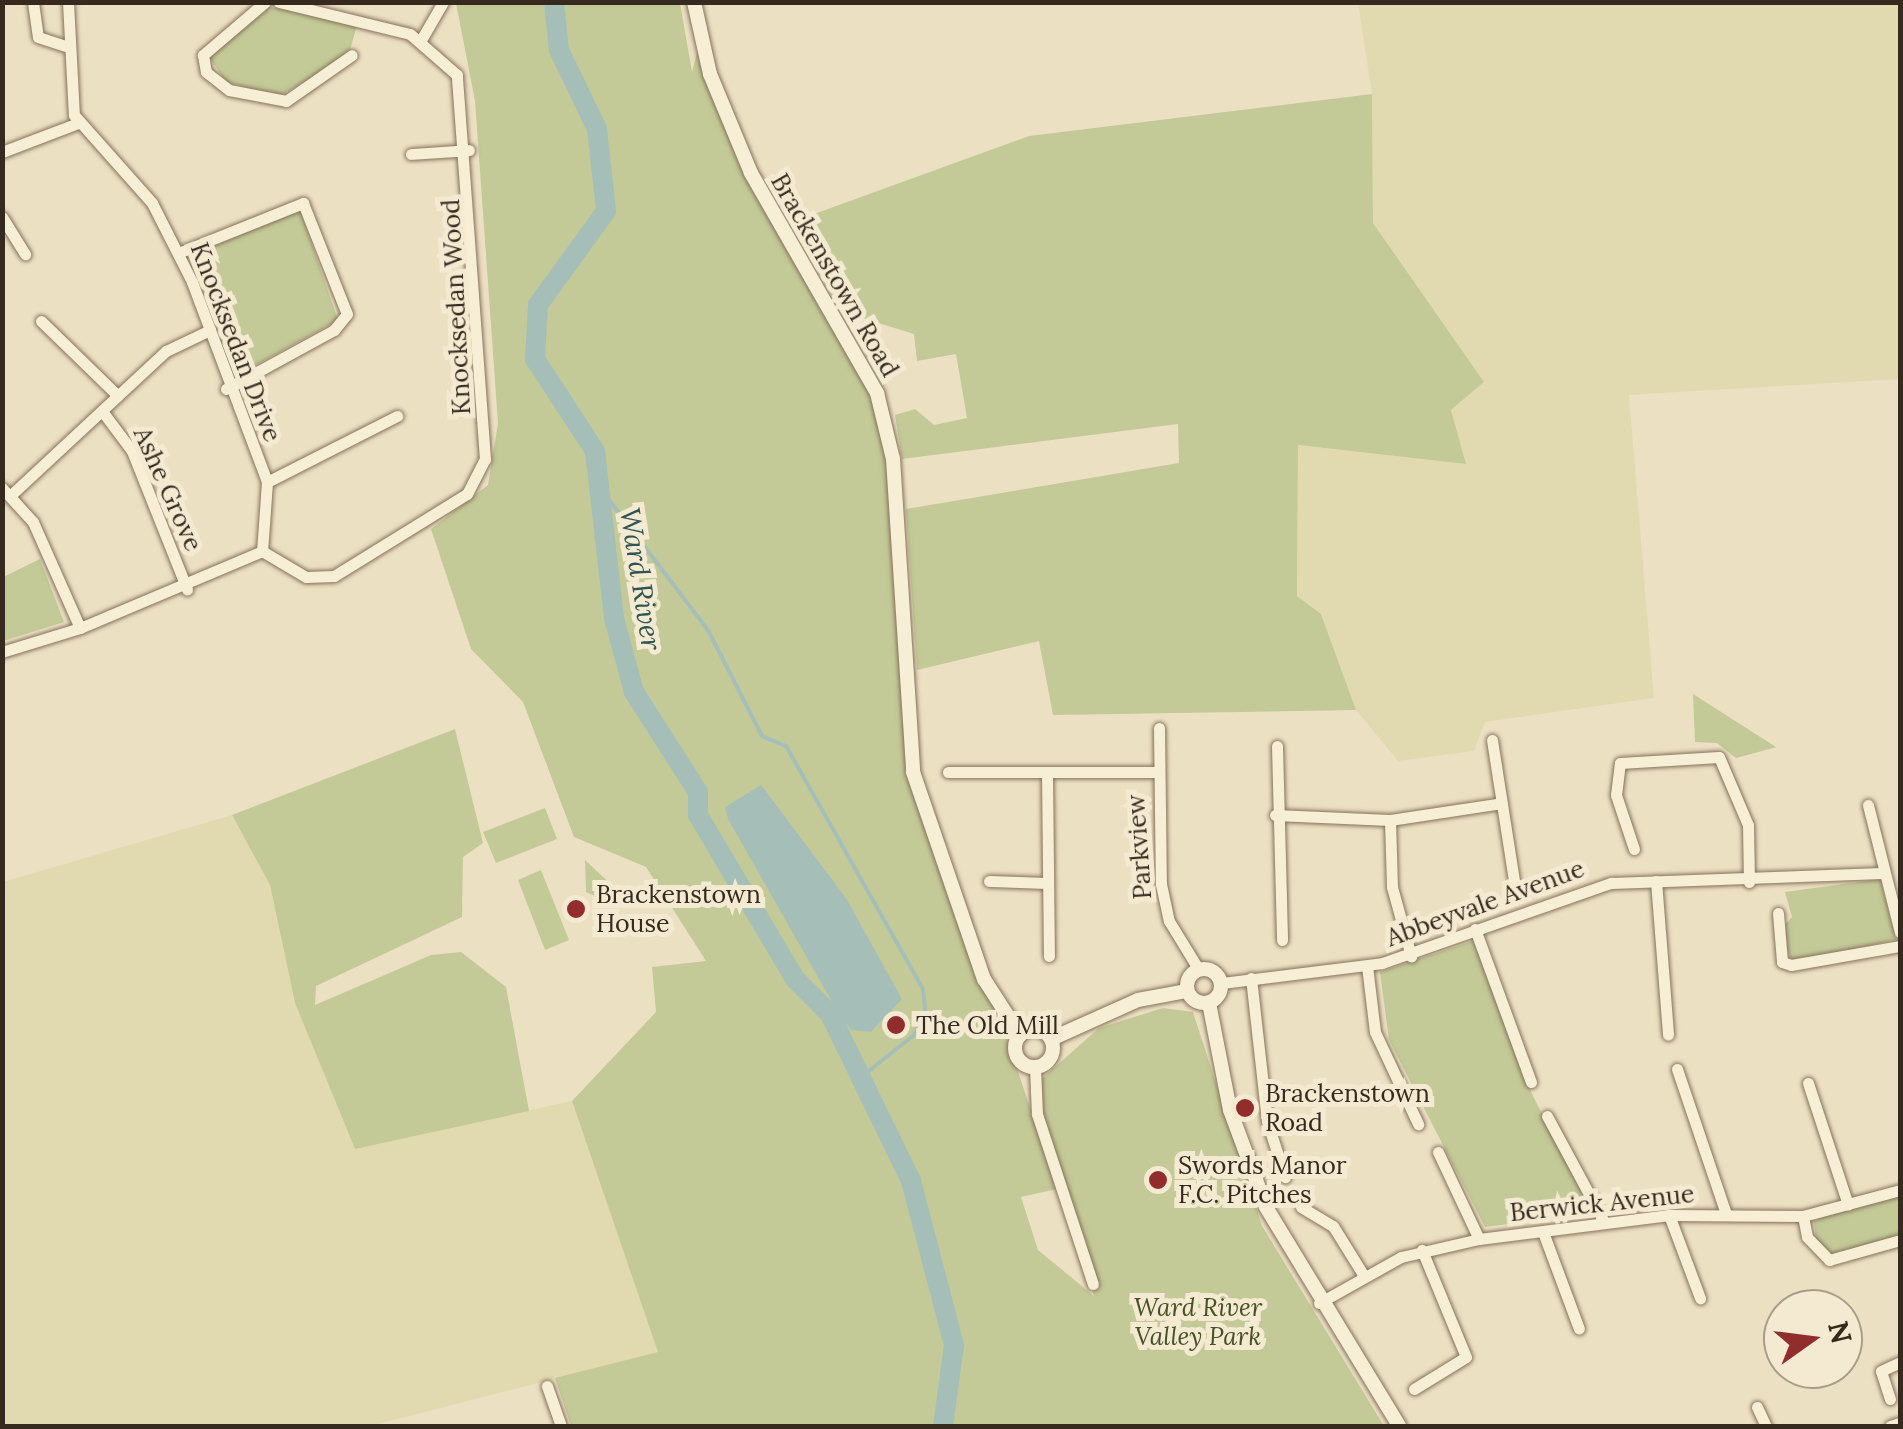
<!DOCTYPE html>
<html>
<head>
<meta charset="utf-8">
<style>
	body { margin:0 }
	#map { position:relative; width:1903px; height:1429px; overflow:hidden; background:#ece0c3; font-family:Lora,serif }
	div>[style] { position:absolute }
	.farmland>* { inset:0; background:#e1dab1 }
	.green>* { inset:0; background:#c3ca97 }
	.water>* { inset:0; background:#a5bfb8 }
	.stream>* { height:4px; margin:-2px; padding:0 2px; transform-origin:2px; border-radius:2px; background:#a5bfb8 }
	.river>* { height:20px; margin:-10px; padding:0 10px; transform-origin:10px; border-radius:10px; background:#a5bfb8 }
	.roads { filter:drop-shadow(0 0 2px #85725b) drop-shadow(0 0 2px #85725b) }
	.minor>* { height:11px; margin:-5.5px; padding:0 5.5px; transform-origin:5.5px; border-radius:5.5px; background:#f7eed6 }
	.tertiary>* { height:14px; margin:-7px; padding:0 7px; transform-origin:7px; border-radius:7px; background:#f7eed6 }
	.tertiary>.ring { margin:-7px; padding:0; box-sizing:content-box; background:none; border:14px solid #f7eed6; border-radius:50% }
	.dots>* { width:28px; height:28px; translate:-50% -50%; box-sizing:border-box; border:5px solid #f4ead2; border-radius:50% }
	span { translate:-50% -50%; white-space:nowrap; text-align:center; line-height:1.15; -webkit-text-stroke:10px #f4ead2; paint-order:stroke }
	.street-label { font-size:25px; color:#362a1e }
	.poi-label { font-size:25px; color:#362a1e }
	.left { translate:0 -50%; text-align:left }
	.park-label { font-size:25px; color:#465126; font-style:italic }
	.water-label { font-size:28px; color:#2e5553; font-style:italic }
	.frame { position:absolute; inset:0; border:5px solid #362a1e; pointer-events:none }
	.north { position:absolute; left:1763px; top:1289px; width:100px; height:100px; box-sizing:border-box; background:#f4ead2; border:2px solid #a89d8a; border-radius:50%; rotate:76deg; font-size:28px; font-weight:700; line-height:40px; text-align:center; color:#362a1e }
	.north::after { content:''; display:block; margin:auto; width:35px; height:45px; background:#922d2d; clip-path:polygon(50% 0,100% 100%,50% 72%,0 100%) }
</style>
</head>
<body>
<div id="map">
	<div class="farmland">
		<div style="clip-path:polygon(1358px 3px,1900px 3px,1900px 379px,1629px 395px,1654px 698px,1485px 722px,1474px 751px,1398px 761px,1356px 710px,1321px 614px,1297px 596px,1298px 445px,1466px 464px,1451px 410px,1484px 382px,1373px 223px,1372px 94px)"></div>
		<div style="clip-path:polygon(232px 815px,270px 885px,295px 1003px,355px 1148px,572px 1101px,659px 1352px,370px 1426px,3px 1426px,3px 882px)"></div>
	</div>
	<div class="green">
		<div style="clip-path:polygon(evenodd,456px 3px,680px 3px,692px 72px,700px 41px,749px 167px,887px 425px,906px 738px,1049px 1164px,1038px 1082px,1099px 1028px,1163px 1008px,1193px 1012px,1262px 1226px,1384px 1426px,571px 1426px,555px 1378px,658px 1352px,572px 1101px,656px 1012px,652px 967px,706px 961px,646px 867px,574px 837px,523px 702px,471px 649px,431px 529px,488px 485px,498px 423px,475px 101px,456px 3px,1057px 1189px,1094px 1296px,1038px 1250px,1021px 1197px,1057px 1189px)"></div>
		<div style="clip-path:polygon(270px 7px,357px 25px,348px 58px,279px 96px,226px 82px,209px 57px)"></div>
		<div style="clip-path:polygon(1372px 94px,1373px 223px,1484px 382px,1451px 410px,1466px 464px,1298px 445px,1297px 596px,1321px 614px,1356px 710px,1053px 715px,1039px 641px,917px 670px,906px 509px,1179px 463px,1178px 424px,902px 459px,895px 415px,915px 409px,934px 425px,967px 418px,956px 354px,917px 361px,914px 334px,849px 314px,792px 222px,1029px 136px)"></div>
		<div style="clip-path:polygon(300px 210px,338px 320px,234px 377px,187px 257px)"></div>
		<div style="clip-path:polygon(40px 559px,64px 622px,3px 641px,3px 577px)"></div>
		<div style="clip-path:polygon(1693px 694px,1776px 747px,1777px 747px,1736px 758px,1717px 743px,1695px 742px)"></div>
		<div style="clip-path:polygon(455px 729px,483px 843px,463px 857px,462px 917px,316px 986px,315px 1005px,431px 955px,461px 952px,506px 987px,529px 1111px,355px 1149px,295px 1003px,270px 885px,232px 815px)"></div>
		<div style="clip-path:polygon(545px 808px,557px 839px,496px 863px,483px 832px)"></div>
		<div style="clip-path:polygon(585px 860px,618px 891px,618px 906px,586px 892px)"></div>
		<div style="clip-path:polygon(541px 870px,569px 940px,545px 950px,518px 880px)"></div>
		<div style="clip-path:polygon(1880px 879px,1896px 939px,1793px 965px,1780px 930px,1792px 917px,1785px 892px)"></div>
		<div style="clip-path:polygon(1473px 941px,1533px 1096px,1592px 1213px,1485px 1227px,1389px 1040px,1380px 972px)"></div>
		<div style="clip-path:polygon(1900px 1196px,1900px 1235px,1831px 1254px,1816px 1239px,1814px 1221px,1826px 1216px)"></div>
	</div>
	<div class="water">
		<div style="clip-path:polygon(761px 785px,846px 898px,902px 999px,871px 1032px,851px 1030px,839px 1014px,728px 819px,725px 807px)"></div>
	</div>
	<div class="stream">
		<div style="left:597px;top:484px;width:183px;rotate:52.8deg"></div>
		<div style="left:708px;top:630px;width:119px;rotate:63deg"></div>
		<div style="left:762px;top:736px;width:26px;rotate:23deg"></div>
		<div style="left:786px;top:746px;width:279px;rotate:60.6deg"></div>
		<div style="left:923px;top:989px;width:28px;rotate:84deg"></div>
		<div style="left:926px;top:1017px;width:22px;rotate:124deg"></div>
		<div style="left:914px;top:1035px;width:69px;rotate:141.5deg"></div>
	</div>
	<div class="river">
		<div style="left:554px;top:2px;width:48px;rotate:84.1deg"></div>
		<div style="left:559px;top:50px;width:88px;rotate:64.3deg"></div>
		<div style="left:597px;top:129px;width:82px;rotate:83.7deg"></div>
		<div style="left:606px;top:211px;width:116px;rotate:125.9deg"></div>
		<div style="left:538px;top:305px;width:54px;rotate:93.2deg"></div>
		<div style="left:535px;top:359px;width:110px;rotate:56.9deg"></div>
		<div style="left:595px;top:451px;width:168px;rotate:83.5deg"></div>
		<div style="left:614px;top:618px;width:77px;rotate:74.9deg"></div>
		<div style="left:634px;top:692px;width:119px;rotate:57.4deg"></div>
		<div style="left:698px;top:792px;width:23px;rotate:90deg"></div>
		<div style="left:698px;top:815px;width:191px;rotate:59.4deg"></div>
		<div style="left:795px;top:979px;width:49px;rotate:45deg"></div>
		<div style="left:830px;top:1014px;width:186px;rotate:64.1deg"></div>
		<div style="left:911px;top:1181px;width:170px;rotate:75.3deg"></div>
		<div style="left:954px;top:1345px;width:82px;rotate:97.7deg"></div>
	</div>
	<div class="roads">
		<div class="minor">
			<div style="left:33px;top:2px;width:35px;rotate:82deg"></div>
			<div style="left:38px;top:37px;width:29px;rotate:18deg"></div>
			<div style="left:68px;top:2px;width:113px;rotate:87deg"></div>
			<div style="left:74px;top:115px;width:118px;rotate:48.4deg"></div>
			<div style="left:152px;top:203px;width:89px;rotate:63.1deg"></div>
			<div style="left:192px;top:282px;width:214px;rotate:69.4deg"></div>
			<div style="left:267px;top:482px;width:69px;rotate:94.1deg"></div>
			<div style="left:265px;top:2px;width:82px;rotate:139.5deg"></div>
			<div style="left:203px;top:55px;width:17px;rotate:80deg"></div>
			<div style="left:206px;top:72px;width:29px;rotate:38deg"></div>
			<div style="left:229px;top:90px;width:58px;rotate:10.9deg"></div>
			<div style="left:286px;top:101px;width:80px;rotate:-34.9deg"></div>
			<div style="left:421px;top:40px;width:44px;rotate:-59.9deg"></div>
			<div style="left:2px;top:152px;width:81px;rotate:-20.9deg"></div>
			<div style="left:411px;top:154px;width:58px;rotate:-3.9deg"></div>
			<div style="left:2px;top:217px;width:44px;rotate:58.1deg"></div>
			<div style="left:178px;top:253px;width:135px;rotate:-21.8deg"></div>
			<div style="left:303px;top:203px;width:119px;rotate:68.4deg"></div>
			<div style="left:347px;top:314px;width:21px;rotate:129deg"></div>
			<div style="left:334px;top:330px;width:123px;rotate:151.4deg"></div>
			<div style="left:41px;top:321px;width:107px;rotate:44.2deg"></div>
			<div style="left:102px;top:411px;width:50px;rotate:53.1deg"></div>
			<div style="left:132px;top:451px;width:149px;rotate:68.3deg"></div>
			<div style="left:267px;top:482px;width:146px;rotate:-26.9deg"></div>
			<div style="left:2px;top:488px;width:46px;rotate:47.6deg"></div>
			<div style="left:33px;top:522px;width:116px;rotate:66.1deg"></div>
			<div style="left:80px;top:628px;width:198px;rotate:-22.9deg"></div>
			<div style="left:12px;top:494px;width:210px;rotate:-42.9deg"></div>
			<div style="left:166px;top:351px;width:49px;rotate:-25.5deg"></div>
			<div style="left:262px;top:551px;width:51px;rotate:30.6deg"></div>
			<div style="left:306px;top:577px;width:28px;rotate:-2deg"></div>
			<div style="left:334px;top:576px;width:156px;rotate:-31.7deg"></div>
			<div style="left:467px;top:494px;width:39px;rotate:-63deg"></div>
			<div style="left:485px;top:459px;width:385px;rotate:-94.2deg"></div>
			<div style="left:457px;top:75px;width:62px;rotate:-138.9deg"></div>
			<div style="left:410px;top:34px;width:135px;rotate:-166.3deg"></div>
			<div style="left:2px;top:652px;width:82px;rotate:-17.1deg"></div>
			<div style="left:1159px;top:728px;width:156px;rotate:89.3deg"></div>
			<div style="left:1161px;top:884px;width:38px;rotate:78deg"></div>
			<div style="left:1169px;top:921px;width:57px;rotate:58.5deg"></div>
			<div style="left:1492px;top:740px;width:143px;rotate:81.1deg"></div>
			<div style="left:1277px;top:746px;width:194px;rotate:88.5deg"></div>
			<div style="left:948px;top:772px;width:209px"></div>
			<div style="left:1047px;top:772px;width:184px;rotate:89.4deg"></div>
			<div style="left:1868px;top:805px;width:131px;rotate:75.9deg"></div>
			<div style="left:1275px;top:815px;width:115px;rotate:2.5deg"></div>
			<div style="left:1390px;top:820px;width:113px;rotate:-8.6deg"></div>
			<div style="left:1390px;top:820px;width:67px;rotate:88.3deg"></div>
			<div style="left:1392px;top:887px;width:72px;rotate:74.6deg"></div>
			<div style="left:1634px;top:849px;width:57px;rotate:-108.4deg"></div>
			<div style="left:1616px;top:795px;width:32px;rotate:-83deg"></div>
			<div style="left:1620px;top:763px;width:99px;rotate:-3.5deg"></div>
			<div style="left:1719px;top:757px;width:74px;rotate:66.9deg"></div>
			<div style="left:1748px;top:825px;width:57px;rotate:89deg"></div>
			<div style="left:989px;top:881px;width:59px;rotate:1.9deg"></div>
			<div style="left:1656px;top:881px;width:154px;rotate:85.5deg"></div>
			<div style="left:1778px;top:913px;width:49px;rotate:85.3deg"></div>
			<div style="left:1782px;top:962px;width:9px;rotate:18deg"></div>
			<div style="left:1791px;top:965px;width:111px;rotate:-9.9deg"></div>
			<div style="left:1475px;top:929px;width:163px;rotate:69.9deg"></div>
			<div style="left:1367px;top:966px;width:66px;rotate:83.1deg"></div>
			<div style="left:1375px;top:1032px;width:102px;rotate:64.9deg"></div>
			<div style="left:1251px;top:978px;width:144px;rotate:83.6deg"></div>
			<div style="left:1267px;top:1121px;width:59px;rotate:72.2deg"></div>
			<div style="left:1222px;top:983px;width:161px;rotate:-7.1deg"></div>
			<div style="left:1382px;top:963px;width:243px;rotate:-19.3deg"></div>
			<div style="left:1611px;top:883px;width:272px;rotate:-2.1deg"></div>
			<div style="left:1035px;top:1067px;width:47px;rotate:87.6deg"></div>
			<div style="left:1037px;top:1114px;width:179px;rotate:71.8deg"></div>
			<div style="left:1677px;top:1069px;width:153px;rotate:71.3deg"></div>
			<div style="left:1808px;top:1083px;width:128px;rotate:71.8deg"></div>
			<div style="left:1547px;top:1116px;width:118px;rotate:61.7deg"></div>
			<div style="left:1438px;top:1152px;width:96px;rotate:64.8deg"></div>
			<div style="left:1301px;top:1207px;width:37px;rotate:31deg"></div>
			<div style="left:1333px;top:1226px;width:59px;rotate:58.2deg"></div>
			<div style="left:1669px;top:1215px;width:89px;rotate:69.5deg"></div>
			<div style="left:1803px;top:1216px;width:21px;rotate:79deg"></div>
			<div style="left:1807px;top:1237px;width:32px;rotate:46deg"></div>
			<div style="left:1829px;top:1260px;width:74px;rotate:-15.7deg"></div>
			<div style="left:1543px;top:1232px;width:103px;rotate:69.6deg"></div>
			<div style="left:1319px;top:1303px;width:94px;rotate:-29.3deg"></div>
			<div style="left:1401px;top:1257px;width:80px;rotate:-13deg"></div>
			<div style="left:1479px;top:1239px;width:192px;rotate:-7.2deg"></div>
			<div style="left:1669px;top:1215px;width:134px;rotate:0.4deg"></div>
			<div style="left:1803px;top:1216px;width:100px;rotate:-15deg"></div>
			<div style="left:547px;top:1386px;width:42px;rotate:70.7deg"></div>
			<div style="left:1414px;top:1389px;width:61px;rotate:-31.6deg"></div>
			<div style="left:1466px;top:1357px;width:116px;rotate:-112.4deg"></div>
			<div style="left:1890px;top:1399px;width:29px;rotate:-108deg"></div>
			<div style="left:1881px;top:1371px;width:21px;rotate:-25deg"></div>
			<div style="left:1757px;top:1407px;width:21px;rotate:65deg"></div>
			<div style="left:1890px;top:1426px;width:10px;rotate:-17deg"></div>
		</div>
		<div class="tertiary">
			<div style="left:694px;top:2px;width:74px;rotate:77.5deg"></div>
			<div style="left:710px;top:74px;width:107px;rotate:67.5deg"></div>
			<div style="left:751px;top:173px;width:254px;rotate:60.2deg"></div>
			<div style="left:877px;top:393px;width:68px;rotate:76.4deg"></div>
			<div style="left:893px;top:459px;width:314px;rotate:86.3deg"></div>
			<div style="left:913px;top:772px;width:219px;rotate:71.1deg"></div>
			<div style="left:984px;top:979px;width:67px;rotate:57.3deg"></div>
			<div class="ring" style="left:1187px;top:969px;width:20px;height:20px"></div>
			<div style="left:1209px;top:1003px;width:109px;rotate:78.9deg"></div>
			<div style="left:1230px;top:1110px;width:103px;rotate:69.6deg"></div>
			<div style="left:1266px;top:1207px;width:256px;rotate:58.7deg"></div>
			<div class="ring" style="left:1015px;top:1029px;width:24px;height:24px"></div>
			<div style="left:1051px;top:1039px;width:95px;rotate:-24.1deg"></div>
			<div style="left:1138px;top:1000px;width:50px;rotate:-10.4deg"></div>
		</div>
	</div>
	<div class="dots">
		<div style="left:576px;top:909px;background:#922d2d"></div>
		<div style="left:896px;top:1025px;background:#922d2d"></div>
		<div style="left:1245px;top:1108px;background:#922d2d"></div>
		<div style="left:1158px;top:1180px;background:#922d2d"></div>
	</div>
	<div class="street-label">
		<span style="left:835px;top:275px;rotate:60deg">Brackenstown Road</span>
		<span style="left:456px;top:307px;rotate:-93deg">Knocksedan Wood</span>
		<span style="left:236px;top:342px;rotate:69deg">Knocksedan Drive</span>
		<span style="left:168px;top:489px;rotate:66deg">Ashe Grove</span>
		<span style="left:1139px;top:847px;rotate:-94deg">Parkview</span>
		<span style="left:1485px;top:903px;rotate:-20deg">Abbeyvale Avenue</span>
		<span style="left:1602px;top:1203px;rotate:-6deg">Berwick Avenue</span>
	</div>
	<div class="poi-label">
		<span class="left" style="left:596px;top:909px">Brackenstown<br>House</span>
		<span class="left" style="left:916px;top:1025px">The Old Mill</span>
		<span class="left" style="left:1265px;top:1108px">Brackenstown<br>Road</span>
		<span class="left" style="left:1178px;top:1180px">Swords Manor<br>F.C. Pitches</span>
	</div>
	<div class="park-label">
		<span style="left:1198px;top:1322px">Ward River<br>Valley Park</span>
	</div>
	<div class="water-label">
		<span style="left:641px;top:579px;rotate:81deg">Ward River</span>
	</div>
	<div class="frame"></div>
	<div class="north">N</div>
</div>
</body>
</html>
